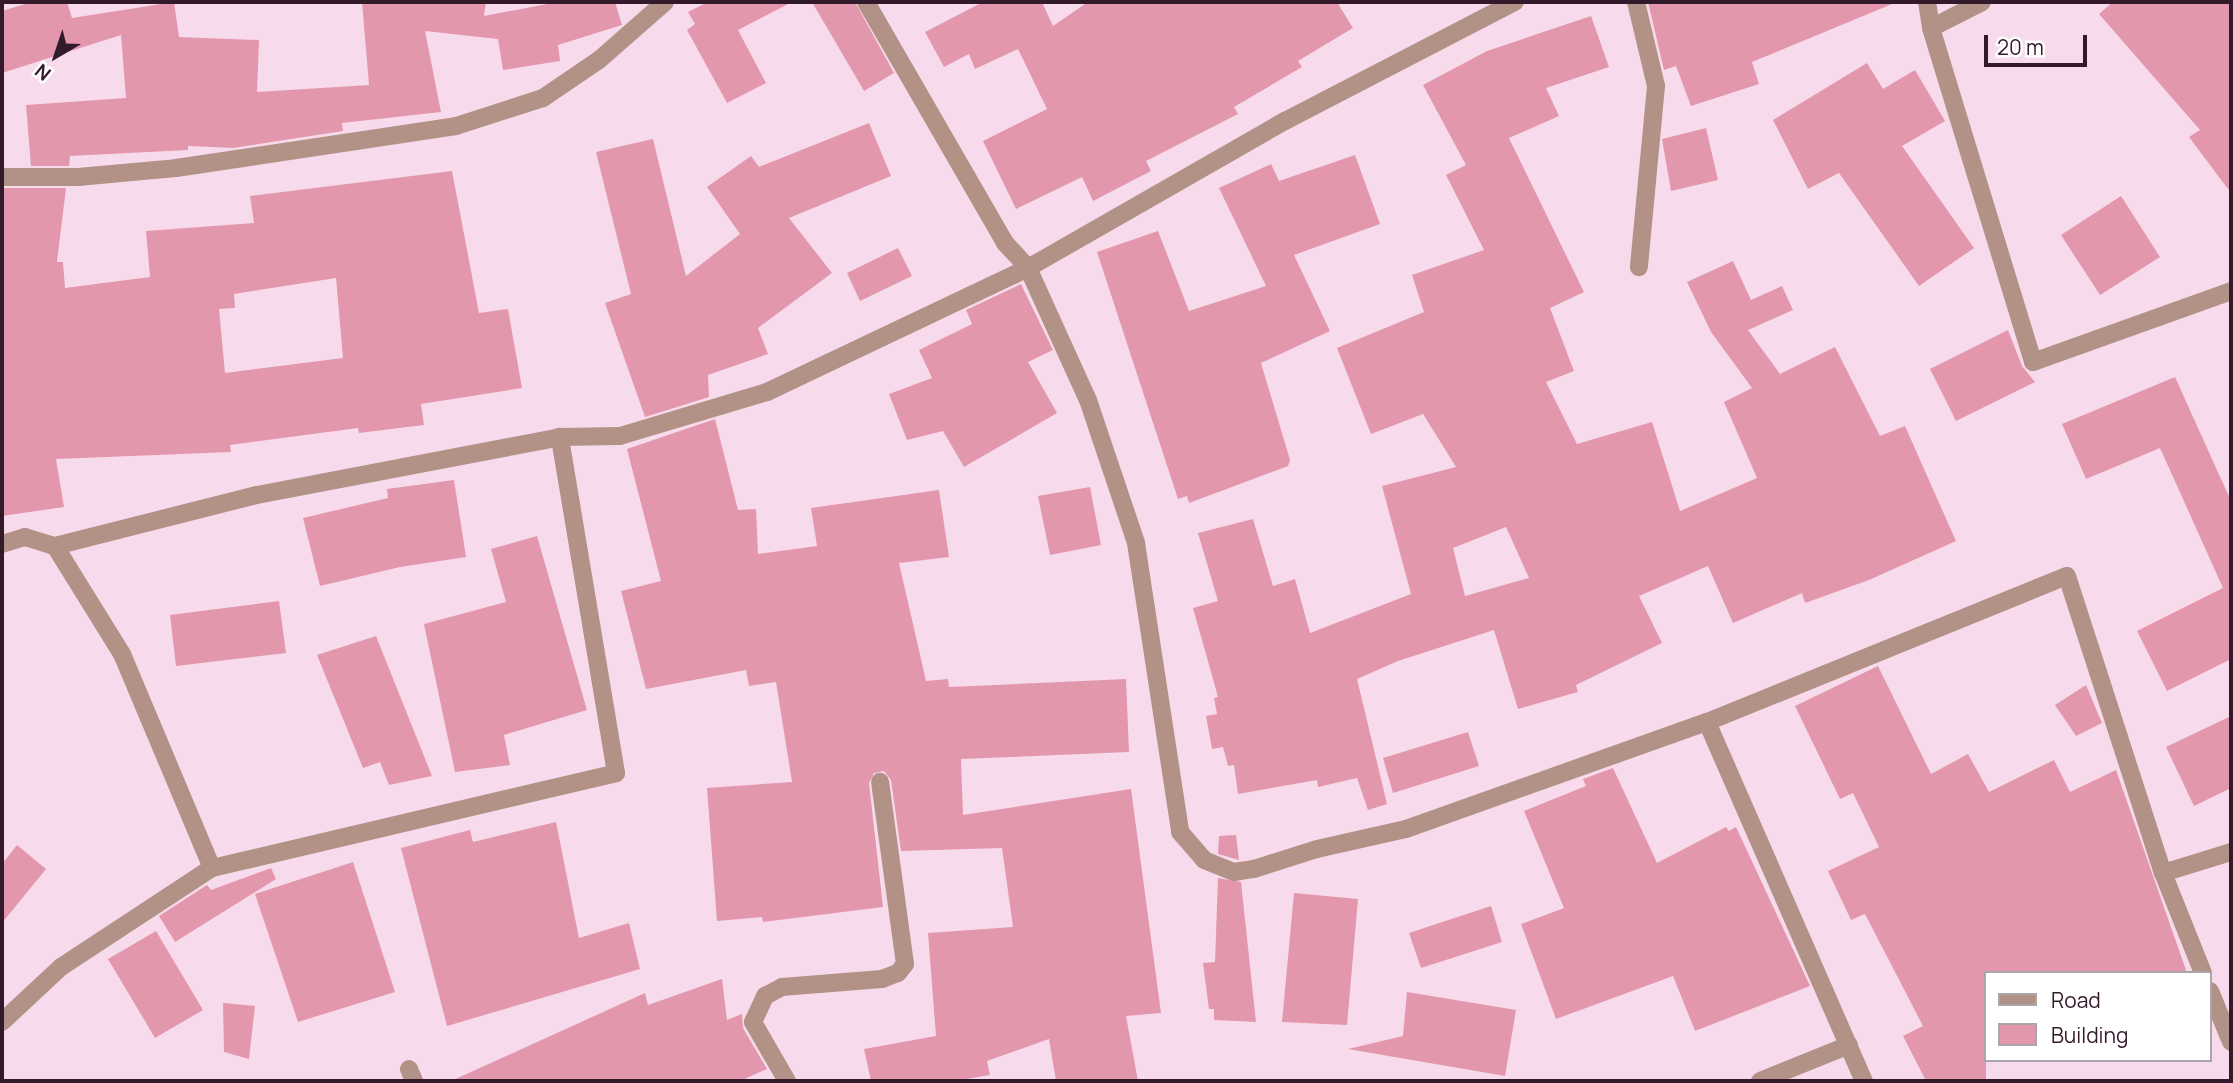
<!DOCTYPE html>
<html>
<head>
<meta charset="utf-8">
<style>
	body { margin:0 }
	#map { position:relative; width:2233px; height:1083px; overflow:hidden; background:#f7dbec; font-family:Manrope,sans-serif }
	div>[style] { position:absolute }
	.building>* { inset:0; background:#e397ac }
	.minor>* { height:18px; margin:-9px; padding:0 9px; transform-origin:9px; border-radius:9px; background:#b29286 }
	span { translate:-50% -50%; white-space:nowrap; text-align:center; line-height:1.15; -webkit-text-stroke:5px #fff; paint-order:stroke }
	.frame { position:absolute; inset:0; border:4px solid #331a2a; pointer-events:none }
	.legend { position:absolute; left:1984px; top:971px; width:228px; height:91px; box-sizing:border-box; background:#fff; border:2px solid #ada3aa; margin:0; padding:9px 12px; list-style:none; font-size:21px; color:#331a2a }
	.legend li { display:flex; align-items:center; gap:14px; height:35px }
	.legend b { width:35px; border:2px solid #ada3aa }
	.north { position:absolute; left:21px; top:21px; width:70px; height:70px; -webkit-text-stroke:5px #fff; paint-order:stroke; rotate:219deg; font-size:19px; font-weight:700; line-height:28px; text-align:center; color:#331a2a }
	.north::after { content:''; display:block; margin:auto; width:24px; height:32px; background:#331a2a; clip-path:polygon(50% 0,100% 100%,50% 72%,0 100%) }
	.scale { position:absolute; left:1984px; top:35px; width:103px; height:32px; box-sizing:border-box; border:4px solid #331a2a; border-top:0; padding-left:9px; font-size:21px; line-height:24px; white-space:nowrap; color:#331a2a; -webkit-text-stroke:5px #fff; paint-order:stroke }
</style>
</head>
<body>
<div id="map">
	<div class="building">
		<div style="clip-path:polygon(32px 2px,67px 2px,72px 18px,174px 2px,179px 37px,259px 40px,257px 92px,369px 85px,362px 2px,486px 2px,484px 16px,558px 2px,615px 2px,622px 25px,558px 45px,560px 61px,503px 70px,498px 39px,425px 31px,441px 112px,342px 123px,343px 131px,233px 148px,188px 146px,188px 150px,70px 156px,69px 166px,31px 166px,26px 105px,126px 98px,121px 35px,2px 73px,2px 11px)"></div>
		<div style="clip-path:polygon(708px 2px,792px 2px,738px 30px,766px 83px,727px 103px,687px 30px,695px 24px,688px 12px)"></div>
		<div style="clip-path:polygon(812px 2px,855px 2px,894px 73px,864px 91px)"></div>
		<div style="clip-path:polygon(983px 2px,1042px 2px,1053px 26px,1088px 2px,1337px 2px,1353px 28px,1298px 61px,1302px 67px,1234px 107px,1238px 114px,1146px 161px,1151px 171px,1093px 201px,1082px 177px,1016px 209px,983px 141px,1047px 109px,1018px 49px,975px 69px,969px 54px,944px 67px,925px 32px)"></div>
		<div style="clip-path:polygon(1648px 2px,1897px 2px,1752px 62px,1759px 84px,1691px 106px,1676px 66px,1664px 70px)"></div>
		<div style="clip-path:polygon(2113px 2px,2231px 2px,2231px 193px,2189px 137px,2200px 130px,2099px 14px)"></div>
		<div style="clip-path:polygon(evenodd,1591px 16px,1609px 67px,1546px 88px,1559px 116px,1509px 138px,1584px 292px,1550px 308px,1574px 371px,1546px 382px,1577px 444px,1652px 422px,1680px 511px,1757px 478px,1724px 402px,1752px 388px,1711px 332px,1687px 282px,1733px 261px,1751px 300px,1782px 286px,1793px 310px,1748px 330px,1780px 374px,1835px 347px,1880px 436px,1905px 426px,1956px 541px,1869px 580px,1805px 603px,1802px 593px,1733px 623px,1708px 566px,1639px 596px,1662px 643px,1576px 685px,1578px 692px,1518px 709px,1494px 630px,1398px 661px,1357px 679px,1387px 804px,1368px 810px,1357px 778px,1318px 787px,1317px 780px,1238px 794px,1234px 765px,1228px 766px,1223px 747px,1212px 749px,1206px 716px,1217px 714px,1214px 698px,1218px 697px,1193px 608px,1218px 601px,1198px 533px,1253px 519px,1273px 586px,1295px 579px,1310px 633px,1411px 594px,1382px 486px,1456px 467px,1423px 414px,1371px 434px,1337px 348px,1424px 312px,1412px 275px,1484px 250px,1446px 175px,1466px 165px,1423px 85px,1487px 51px,1591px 16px,1506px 527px,1529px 578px,1465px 596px,1453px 548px,1506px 527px)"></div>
		<div style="clip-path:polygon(1867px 63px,1883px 89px,1915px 70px,1945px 121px,1902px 146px,1974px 248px,1919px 286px,1839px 173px,1808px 189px,1773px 120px)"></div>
		<div style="clip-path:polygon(869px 123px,891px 176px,789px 218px,832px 273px,758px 328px,768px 354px,708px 375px,709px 397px,645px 417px,605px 303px,631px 294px,596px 152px,653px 139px,686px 276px,740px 234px,707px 187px,751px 156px,759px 167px)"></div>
		<div style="clip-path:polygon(1706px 128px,1718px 180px,1671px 191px,1662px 139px)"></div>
		<div style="clip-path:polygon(1355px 155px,1380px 224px,1294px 255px,1330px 331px,1261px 363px,1290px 460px,1288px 466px,1189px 503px,1187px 496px,1178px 499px,1097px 252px,1158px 231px,1189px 311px,1266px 286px,1219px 188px,1271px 164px,1279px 181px)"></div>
		<div style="clip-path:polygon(evenodd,452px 171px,479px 313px,508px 309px,522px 388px,421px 404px,424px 425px,359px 433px,358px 428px,230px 445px,231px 452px,56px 459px,64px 507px,2px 516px,2px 188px,66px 188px,57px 262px,63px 262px,65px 288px,150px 277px,146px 231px,254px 223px,250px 196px,452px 171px,336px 278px,343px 358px,225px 373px,219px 309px,235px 308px,234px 294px,336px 278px)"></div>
		<div style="clip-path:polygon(2121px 196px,2160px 257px,2100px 295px,2061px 235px)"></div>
		<div style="clip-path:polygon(898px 248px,912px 276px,860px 301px,847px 273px)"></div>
		<div style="clip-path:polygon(1021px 284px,1053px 350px,1028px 362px,1057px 413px,964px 467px,943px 431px,907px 440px,889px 394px,932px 378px,919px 350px,972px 324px,966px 310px)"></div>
		<div style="clip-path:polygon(2008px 330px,2022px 366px,2035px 382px,1956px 421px,1930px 369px)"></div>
		<div style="clip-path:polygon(2175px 377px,2231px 501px,2231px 659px,2167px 691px,2137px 631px,2223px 588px,2160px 448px,2086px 479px,2062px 424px)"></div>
		<div style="clip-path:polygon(715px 419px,738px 510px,756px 509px,758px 554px,817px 546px,811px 508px,939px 490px,949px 557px,899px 563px,926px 681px,948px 679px,949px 687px,1126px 679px,1129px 752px,961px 759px,963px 815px,1131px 789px,1161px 1013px,1126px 1016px,1138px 1081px,1056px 1081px,1049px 1039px,987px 1061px,990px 1075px,955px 1081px,871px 1081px,864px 1049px,936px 1036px,928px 933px,1013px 927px,1002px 848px,901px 851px,891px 780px,884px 771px,874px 773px,869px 783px,883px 907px,763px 922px,762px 917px,717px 921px,707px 788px,792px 782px,776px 682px,749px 686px,746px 670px,646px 689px,621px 591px,661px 581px,627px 449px)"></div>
		<div style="clip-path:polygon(454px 480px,466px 557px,400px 567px,320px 586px,303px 518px,388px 498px,387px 489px)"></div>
		<div style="clip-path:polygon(1090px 487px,1101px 545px,1050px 555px,1038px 496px)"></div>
		<div style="clip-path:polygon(537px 536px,587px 710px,504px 735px,510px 765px,455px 772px,424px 624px,506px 602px,491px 549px)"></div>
		<div style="clip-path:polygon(279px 601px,286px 653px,176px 666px,170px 615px)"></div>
		<div style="clip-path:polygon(376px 636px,432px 776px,389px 785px,380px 762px,363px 768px,317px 655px)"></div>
		<div style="clip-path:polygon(1878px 666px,1931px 774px,1968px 754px,1989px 792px,2054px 760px,2070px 792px,2116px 770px,2187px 973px,1986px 973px,1986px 1081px,1926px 1081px,1903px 1036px,1923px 1026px,1865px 914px,1851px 920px,1828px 871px,1879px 847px,1853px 793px,1840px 799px,1795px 706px)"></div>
		<div style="clip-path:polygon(2086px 685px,2102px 723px,2076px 736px,2055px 705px)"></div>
		<div style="clip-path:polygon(2231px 716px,2231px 788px,2194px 806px,2166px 747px)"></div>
		<div style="clip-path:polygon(1468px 732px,1479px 766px,1393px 793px,1383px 758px)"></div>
		<div style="clip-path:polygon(1613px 768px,1657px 863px,1726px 827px,1729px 831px,1736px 827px,1810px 986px,1695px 1031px,1673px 976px,1556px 1019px,1521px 924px,1564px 908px,1524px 811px,1586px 786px,1583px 779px)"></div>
		<div style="clip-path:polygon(556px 822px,579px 938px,629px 923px,640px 969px,447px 1026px,401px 848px,470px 830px,473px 842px)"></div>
		<div style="clip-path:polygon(1236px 835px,1239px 860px,1218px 854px,1219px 836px)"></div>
		<div style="clip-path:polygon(17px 845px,46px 869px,2px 923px,2px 864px)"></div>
		<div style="clip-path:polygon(353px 862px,395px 992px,298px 1022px,255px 894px)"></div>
		<div style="clip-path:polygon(271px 868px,276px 879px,175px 942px,159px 916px,207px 885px,211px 890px)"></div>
		<div style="clip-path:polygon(1218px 878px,1241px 882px,1256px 1022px,1214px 1020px,1214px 1009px,1209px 1009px,1203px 963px,1215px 962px)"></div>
		<div style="clip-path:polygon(1294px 893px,1358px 899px,1347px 1025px,1282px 1022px)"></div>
		<div style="clip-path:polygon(1491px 906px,1502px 942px,1421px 968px,1409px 933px)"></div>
		<div style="clip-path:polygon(156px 931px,203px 1010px,155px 1038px,108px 959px)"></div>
		<div style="clip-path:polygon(722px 979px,727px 1020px,742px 1014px,743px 1028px,767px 1069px,740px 1081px,451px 1081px,645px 993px,648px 1005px)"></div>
		<div style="clip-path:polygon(1407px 992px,1516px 1010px,1505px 1076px,1348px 1049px,1403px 1036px)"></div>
		<div style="clip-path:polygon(223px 1003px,255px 1006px,249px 1059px,224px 1052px)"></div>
	</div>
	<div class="minor">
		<div style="left:866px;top:2px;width:278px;rotate:60deg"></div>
		<div style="left:1005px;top:243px;width:34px;rotate:47deg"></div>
		<div style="left:1028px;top:268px;width:145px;rotate:65.6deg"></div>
		<div style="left:1088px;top:400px;width:151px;rotate:71.4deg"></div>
		<div style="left:1136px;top:543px;width:292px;rotate:81.3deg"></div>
		<div style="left:1180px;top:832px;width:37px;rotate:49deg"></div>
		<div style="left:1204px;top:860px;width:32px;rotate:22deg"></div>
		<div style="left:1234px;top:872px;width:20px;rotate:-9deg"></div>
		<div style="left:1254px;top:869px;width:66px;rotate:-17.6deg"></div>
		<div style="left:1317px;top:849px;width:91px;rotate:-12.7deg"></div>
		<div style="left:1406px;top:829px;width:319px;rotate:-19.6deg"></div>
		<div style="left:1707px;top:722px;width:388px;rotate:-22.1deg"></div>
		<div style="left:2067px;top:576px;width:312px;rotate:72.1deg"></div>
		<div style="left:2163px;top:873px;width:108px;rotate:68.2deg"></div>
		<div style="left:1636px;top:2px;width:86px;rotate:76.6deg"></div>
		<div style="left:1656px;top:86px;width:182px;rotate:95.4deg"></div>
		<div style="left:1927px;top:2px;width:26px;rotate:81deg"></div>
		<div style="left:1931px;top:28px;width:349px;rotate:73deg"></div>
		<div style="left:2033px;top:362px;width:210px;rotate:-19.7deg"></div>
		<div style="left:1931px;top:28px;width:57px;rotate:-27deg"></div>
		<div style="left:2px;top:177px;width:76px"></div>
		<div style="left:78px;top:177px;width:98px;rotate:-5.2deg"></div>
		<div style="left:176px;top:168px;width:283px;rotate:-8.5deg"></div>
		<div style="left:456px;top:126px;width:91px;rotate:-17.8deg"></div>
		<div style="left:543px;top:98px;width:68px;rotate:-34.2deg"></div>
		<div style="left:599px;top:60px;width:88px;rotate:-41.3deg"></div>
		<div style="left:2px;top:544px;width:24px;rotate:-17deg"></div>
		<div style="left:25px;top:537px;width:31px;rotate:17deg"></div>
		<div style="left:55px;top:546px;width:208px;rotate:-14.2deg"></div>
		<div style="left:257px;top:495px;width:309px;rotate:-10.8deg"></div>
		<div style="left:560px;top:437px;width:60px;rotate:-1deg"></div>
		<div style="left:620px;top:436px;width:153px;rotate:-16.7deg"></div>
		<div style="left:767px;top:392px;width:289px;rotate:-25.4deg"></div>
		<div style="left:1028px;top:268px;width:296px;rotate:-29.8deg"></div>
		<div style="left:1285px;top:121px;width:259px;rotate:-27.4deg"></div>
		<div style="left:55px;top:546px;width:127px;rotate:58.2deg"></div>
		<div style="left:122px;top:654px;width:232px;rotate:67.2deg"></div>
		<div style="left:1707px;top:722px;width:392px;rotate:66.4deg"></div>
		<div style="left:2163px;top:873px;width:71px;rotate:-17.2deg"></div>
		<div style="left:2210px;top:991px;width:55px;rotate:67.6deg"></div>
		<div style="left:2px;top:1022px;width:81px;rotate:-43deg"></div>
		<div style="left:61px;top:967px;width:181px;rotate:-33.3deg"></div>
		<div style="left:212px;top:868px;width:415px;rotate:-13.2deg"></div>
		<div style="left:616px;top:773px;width:341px;rotate:-99.5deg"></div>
		<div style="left:409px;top:1069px;width:13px;rotate:67deg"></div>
		<div style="left:787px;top:1081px;width:68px;rotate:-120deg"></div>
		<div style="left:753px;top:1022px;width:29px;rotate:-65deg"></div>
		<div style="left:765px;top:996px;width:19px;rotate:-28deg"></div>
		<div style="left:782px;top:987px;width:100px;rotate:-4.6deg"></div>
		<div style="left:882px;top:979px;width:17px;rotate:-21deg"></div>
		<div style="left:898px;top:973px;width:11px;rotate:-52deg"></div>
		<div style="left:905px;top:964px;width:184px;rotate:-97.8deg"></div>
		<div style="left:1760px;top:1081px;width:96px;rotate:-22deg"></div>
	</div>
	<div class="frame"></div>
	<ul class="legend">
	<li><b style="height:9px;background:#b29286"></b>Road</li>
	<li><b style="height:19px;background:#e397ac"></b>Building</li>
	</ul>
	<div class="north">N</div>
	<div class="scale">20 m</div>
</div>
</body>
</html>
